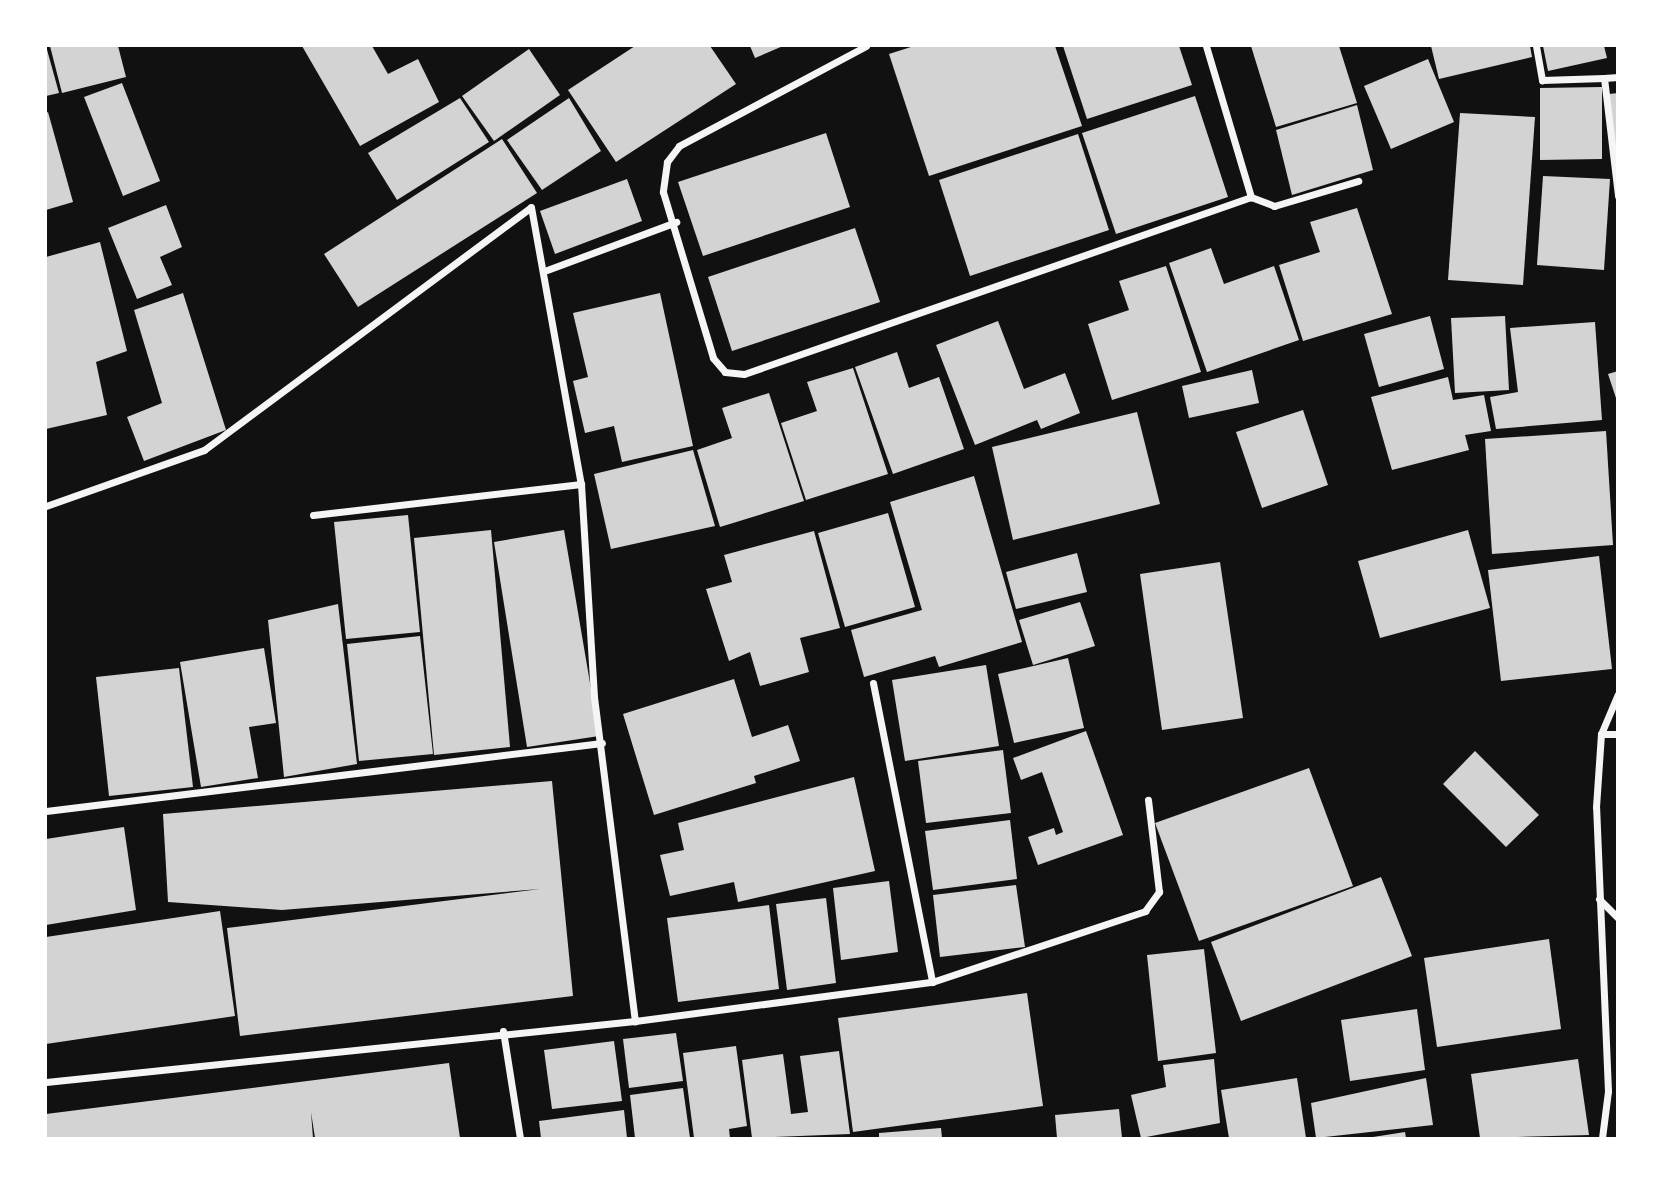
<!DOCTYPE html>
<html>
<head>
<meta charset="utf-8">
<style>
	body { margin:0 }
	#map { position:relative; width:1663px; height:1184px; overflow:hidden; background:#111; font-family:"PT Serif",serif }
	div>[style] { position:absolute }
	.building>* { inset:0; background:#d3d3d3 }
	.minor>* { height:7px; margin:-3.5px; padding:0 3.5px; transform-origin:3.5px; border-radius:3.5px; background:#f5f5f5 }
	span { translate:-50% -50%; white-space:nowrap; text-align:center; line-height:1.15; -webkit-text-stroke:7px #fff; paint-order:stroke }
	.frame { position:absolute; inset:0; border:47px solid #fff; pointer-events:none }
</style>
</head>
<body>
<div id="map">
	<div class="building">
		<div style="clip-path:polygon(46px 46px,59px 93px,46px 96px)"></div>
		<div style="clip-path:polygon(50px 46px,118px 46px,126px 77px,62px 93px)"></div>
		<div style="clip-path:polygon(302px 46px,372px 46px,388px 74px,418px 59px,439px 102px,360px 146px)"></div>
		<div style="clip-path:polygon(635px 46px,710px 46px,736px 84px,616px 162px,568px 90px)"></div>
		<div style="clip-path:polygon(750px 46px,783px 46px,755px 58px)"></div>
		<div style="clip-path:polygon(914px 46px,1055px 46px,1082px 126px,929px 176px,889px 54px)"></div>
		<div style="clip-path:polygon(1063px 46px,1179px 46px,1192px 85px,1087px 119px)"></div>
		<div style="clip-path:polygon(1251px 46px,1339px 46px,1357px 103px,1276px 127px)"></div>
		<div style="clip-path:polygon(1431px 46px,1530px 46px,1532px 57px,1439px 79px)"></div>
		<div style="clip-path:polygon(1543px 46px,1604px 46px,1607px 58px,1548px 71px)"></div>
		<div style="clip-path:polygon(529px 49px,560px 95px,494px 141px,462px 96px)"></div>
		<div style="clip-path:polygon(1428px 59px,1454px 122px,1391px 149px,1364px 86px)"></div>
		<div style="clip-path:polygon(122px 83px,160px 181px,123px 196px,84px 97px)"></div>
		<div style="clip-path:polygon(1602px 87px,1602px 159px,1540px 160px,1540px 88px)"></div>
		<div style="clip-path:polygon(1618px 93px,1618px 171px,1609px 94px)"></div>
		<div style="clip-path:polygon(1195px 96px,1228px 197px,1116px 234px,1082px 133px)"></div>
		<div style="clip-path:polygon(460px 98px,489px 142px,397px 200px,368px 153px)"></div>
		<div style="clip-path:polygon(569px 98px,601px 151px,542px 190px,507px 140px)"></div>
		<div style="clip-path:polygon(1357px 105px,1373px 170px,1292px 195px,1276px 130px)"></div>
		<div style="clip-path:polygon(48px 112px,73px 202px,46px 210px,46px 113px)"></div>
		<div style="clip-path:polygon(1460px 113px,1535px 117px,1523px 285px,1448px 280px)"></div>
		<div style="clip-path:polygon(826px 133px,850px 207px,703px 256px,678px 182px)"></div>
		<div style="clip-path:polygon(1078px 134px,1109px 230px,970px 276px,939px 180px)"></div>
		<div style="clip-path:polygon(502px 139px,537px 193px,358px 307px,324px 254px)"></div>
		<div style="clip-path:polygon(1543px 176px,1610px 179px,1604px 270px,1537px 265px)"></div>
		<div style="clip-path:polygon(627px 179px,642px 221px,555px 254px,540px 211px)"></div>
		<div style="clip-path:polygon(166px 205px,182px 247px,160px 257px,172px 285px,137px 299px,108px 228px)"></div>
		<div style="clip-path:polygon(1357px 208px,1392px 314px,1303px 341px,1279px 265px,1320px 252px,1310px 222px)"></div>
		<div style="clip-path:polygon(855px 228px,880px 302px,732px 351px,708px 277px)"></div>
		<div style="clip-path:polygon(100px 242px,127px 351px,96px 362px,107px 415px,46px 429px,46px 257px)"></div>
		<div style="clip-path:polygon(1211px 248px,1224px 284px,1274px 266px,1299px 340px,1207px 372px,1169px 263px)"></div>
		<div style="clip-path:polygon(1166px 266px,1201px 372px,1112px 400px,1088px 324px,1129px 310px,1119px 281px)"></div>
		<div style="clip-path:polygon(183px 293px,226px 430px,144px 461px,127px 417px,162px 403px,134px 310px)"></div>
		<div style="clip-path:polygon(660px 293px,693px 446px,622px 462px,614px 426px,585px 433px,573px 381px,588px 377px,573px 313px)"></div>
		<div style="clip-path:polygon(1430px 316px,1444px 369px,1379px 387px,1364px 334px)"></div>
		<div style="clip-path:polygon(1505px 316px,1509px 390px,1455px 393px,1451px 318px)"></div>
		<div style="clip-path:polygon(998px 321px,1024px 389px,1065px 373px,1080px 413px,1041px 429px,1037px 420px,975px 445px,936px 345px)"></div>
		<div style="clip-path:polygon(1595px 322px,1602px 420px,1496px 429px,1490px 397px,1518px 392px,1510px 328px)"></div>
		<div style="clip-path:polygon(897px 352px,909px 388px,939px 377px,964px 449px,893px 474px,855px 367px)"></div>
		<div style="clip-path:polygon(853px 368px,888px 474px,806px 500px,781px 423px,817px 411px,807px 382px)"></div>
		<div style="clip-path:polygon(1252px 370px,1259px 403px,1189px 418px,1182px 386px)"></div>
		<div style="clip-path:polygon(1618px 371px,1618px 401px,1617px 401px,1608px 374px)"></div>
		<div style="clip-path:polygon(1448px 377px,1453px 400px,1484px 395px,1491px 431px,1465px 435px,1469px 450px,1392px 470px,1371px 397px)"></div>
		<div style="clip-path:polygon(769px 393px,804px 501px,720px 527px,697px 450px,732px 438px,722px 408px)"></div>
		<div style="clip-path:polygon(1303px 410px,1328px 485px,1262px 508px,1236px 432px)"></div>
		<div style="clip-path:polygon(1137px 412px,1160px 504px,1013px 540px,992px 447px)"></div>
		<div style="clip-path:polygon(1606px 431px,1613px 545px,1492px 554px,1485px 439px)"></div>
		<div style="clip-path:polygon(693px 450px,715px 526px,611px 549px,594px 474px)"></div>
		<div style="clip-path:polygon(974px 476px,1022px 642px,939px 667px,935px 656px,864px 677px,851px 630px,922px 610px,890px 502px)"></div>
		<div style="clip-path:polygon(888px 513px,915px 607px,845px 627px,818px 533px)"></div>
		<div style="clip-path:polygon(408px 515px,420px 632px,346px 639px,334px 522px)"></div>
		<div style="clip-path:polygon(491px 530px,510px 747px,434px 755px,414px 538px)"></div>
		<div style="clip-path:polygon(564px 530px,599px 736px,527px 747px,494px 542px)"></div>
		<div style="clip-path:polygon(1468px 530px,1490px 608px,1380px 638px,1358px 561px)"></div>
		<div style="clip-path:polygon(814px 531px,840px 628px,800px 638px,809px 672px,760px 686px,750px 652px,729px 661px,706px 589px,732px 582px,724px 555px)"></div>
		<div style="clip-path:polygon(1077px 553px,1087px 592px,1016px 609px,1006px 572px)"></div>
		<div style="clip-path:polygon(1599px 556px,1612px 669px,1501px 681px,1488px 570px)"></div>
		<div style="clip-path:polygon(1220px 562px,1243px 718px,1162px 730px,1140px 574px)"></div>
		<div style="clip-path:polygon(1080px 602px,1095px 646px,1033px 665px,1019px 620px)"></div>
		<div style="clip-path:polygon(338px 604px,357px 764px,284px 777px,268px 620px)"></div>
		<div style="clip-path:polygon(420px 636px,433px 754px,359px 761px,347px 644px)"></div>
		<div style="clip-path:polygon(264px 648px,276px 723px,249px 727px,258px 778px,201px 787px,180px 662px)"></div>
		<div style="clip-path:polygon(1068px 658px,1084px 728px,1014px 743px,998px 674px)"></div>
		<div style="clip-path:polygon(986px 665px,999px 746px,905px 761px,892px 680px)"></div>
		<div style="clip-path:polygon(179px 668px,193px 787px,109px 796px,96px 677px)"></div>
		<div style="clip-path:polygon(734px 679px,752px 737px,788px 725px,800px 761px,754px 776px,756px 783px,654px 815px,623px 714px)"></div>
		<div style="clip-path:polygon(1086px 731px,1123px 835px,1038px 865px,1028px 837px,1054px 828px,1056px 835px,1063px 832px,1042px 772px,1021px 780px,1013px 758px)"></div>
		<div style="clip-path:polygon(1003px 750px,1011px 813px,926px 823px,918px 761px)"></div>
		<div style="clip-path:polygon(1475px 751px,1539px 815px,1506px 847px,1443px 784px)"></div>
		<div style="clip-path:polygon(1309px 768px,1353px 886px,1199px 941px,1155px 823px)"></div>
		<div style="clip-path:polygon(854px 777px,875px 871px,738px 902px,734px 882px,670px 896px,660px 855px,684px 850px,678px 823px)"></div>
		<div style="clip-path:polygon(552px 781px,573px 996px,240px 1036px,227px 928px,540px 889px,282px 910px,168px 902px,163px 814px)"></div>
		<div style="clip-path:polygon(1010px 820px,1017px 879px,933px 890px,925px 831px)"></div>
		<div style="clip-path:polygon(124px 827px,136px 910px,46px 925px,46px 839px)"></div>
		<div style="clip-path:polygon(1381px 877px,1412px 956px,1241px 1021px,1211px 942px)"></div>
		<div style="clip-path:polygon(889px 881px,898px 952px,841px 960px,833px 888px)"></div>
		<div style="clip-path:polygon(1016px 885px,1025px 947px,940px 957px,933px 895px)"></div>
		<div style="clip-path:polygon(826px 898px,836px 983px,787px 990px,776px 904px)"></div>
		<div style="clip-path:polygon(769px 905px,779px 989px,678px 1002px,667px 918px)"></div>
		<div style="clip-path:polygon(220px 911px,235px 1016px,46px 1044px,46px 937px)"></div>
		<div style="clip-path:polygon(1549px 939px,1561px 1029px,1437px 1047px,1424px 958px)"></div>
		<div style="clip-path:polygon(1204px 949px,1216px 1053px,1158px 1061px,1147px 955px)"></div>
		<div style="clip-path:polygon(1027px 993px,1043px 1106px,853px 1132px,838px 1018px)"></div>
		<div style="clip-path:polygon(1417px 1009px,1425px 1070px,1350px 1081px,1341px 1020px)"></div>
		<div style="clip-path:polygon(676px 1033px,683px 1081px,629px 1088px,623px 1039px)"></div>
		<div style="clip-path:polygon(614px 1041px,622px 1101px,552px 1109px,544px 1050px)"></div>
		<div style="clip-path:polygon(736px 1046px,747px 1126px,729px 1129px,730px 1138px,694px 1138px,683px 1053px)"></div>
		<div style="clip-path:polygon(839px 1051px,850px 1134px,752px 1138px,742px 1060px,783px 1054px,791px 1114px,808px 1112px,800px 1056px)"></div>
		<div style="clip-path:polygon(1214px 1059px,1220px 1123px,1141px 1138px,1131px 1095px,1166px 1087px,1163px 1065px)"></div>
		<div style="clip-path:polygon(1578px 1059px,1589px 1135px,1480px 1138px,1471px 1074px)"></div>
		<div style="clip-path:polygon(449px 1063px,460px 1138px,315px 1138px,311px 1112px,313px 1138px,46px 1138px,46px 1114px)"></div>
		<div style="clip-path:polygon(1297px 1078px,1306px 1138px,1229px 1138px,1221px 1090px)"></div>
		<div style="clip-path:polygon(1426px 1078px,1433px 1125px,1316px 1138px,1311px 1103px)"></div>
		<div style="clip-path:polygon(683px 1088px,690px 1138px,635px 1138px,630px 1095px)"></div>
		<div style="clip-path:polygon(1119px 1109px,1122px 1138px,1057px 1138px,1055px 1115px)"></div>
		<div style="clip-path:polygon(624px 1110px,627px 1138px,541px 1138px,539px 1121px)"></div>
		<div style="clip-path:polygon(941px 1128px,942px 1138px,879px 1138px,879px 1133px)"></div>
		<div style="clip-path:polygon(1405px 1132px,1406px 1138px,1373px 1138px,1373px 1137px)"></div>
	</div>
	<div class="minor">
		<div style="left:866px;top:46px;width:212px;rotate:151.9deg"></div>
		<div style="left:679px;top:146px;width:20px;rotate:127deg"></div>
		<div style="left:667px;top:162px;width:30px;rotate:98deg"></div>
		<div style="left:663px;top:192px;width:173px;rotate:73.2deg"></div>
		<div style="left:713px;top:358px;width:18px;rotate:49deg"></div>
		<div style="left:725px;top:372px;width:19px;rotate:6deg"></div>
		<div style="left:744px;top:374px;width:537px;rotate:-19.24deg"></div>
		<div style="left:1251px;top:197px;width:25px;rotate:21deg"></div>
		<div style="left:1274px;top:206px;width:88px;rotate:-16.6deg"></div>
		<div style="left:1206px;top:46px;width:158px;rotate:73.4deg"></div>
		<div style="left:1536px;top:46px;width:35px;rotate:80deg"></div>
		<div style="left:1542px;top:80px;width:62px;rotate:-1.8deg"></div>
		<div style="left:1604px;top:78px;width:119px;rotate:83.2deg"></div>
		<div style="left:1604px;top:78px;width:14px;rotate:-4deg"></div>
		<div style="left:547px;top:270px;width:138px;rotate:-20.4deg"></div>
		<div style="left:46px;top:506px;width:168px;rotate:-19.5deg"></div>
		<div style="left:204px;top:450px;width:407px;rotate:-36.6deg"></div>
		<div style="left:531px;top:207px;width:281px;rotate:79.8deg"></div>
		<div style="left:581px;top:484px;width:213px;rotate:86.5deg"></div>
		<div style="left:594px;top:697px;width:327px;rotate:82.8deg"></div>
		<div style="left:313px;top:515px;width:270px;rotate:-6.6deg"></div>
		<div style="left:873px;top:683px;width:305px;rotate:78.8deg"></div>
		<div style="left:1601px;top:734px;width:17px"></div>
		<div style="left:46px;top:811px;width:560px;rotate:-6.97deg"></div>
		<div style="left:1599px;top:899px;width:27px;rotate:45deg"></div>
		<div style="left:503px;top:1031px;width:108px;rotate:81deg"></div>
		<div style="left:46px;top:1082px;width:592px;rotate:-5.91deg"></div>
		<div style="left:635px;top:1021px;width:300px;rotate:-7.5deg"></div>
		<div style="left:932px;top:982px;width:225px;rotate:-18.4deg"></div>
		<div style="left:1145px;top:911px;width:24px;rotate:-54deg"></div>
		<div style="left:1159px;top:892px;width:93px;rotate:-96.8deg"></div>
		<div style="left:1602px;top:1138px;width:47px;rotate:-82.7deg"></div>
		<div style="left:1608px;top:1091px;width:284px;rotate:-92.4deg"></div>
		<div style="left:1596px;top:807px;width:73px;rotate:-86.1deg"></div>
		<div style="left:1601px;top:734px;width:43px;rotate:-67deg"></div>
	</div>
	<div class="frame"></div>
</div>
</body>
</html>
